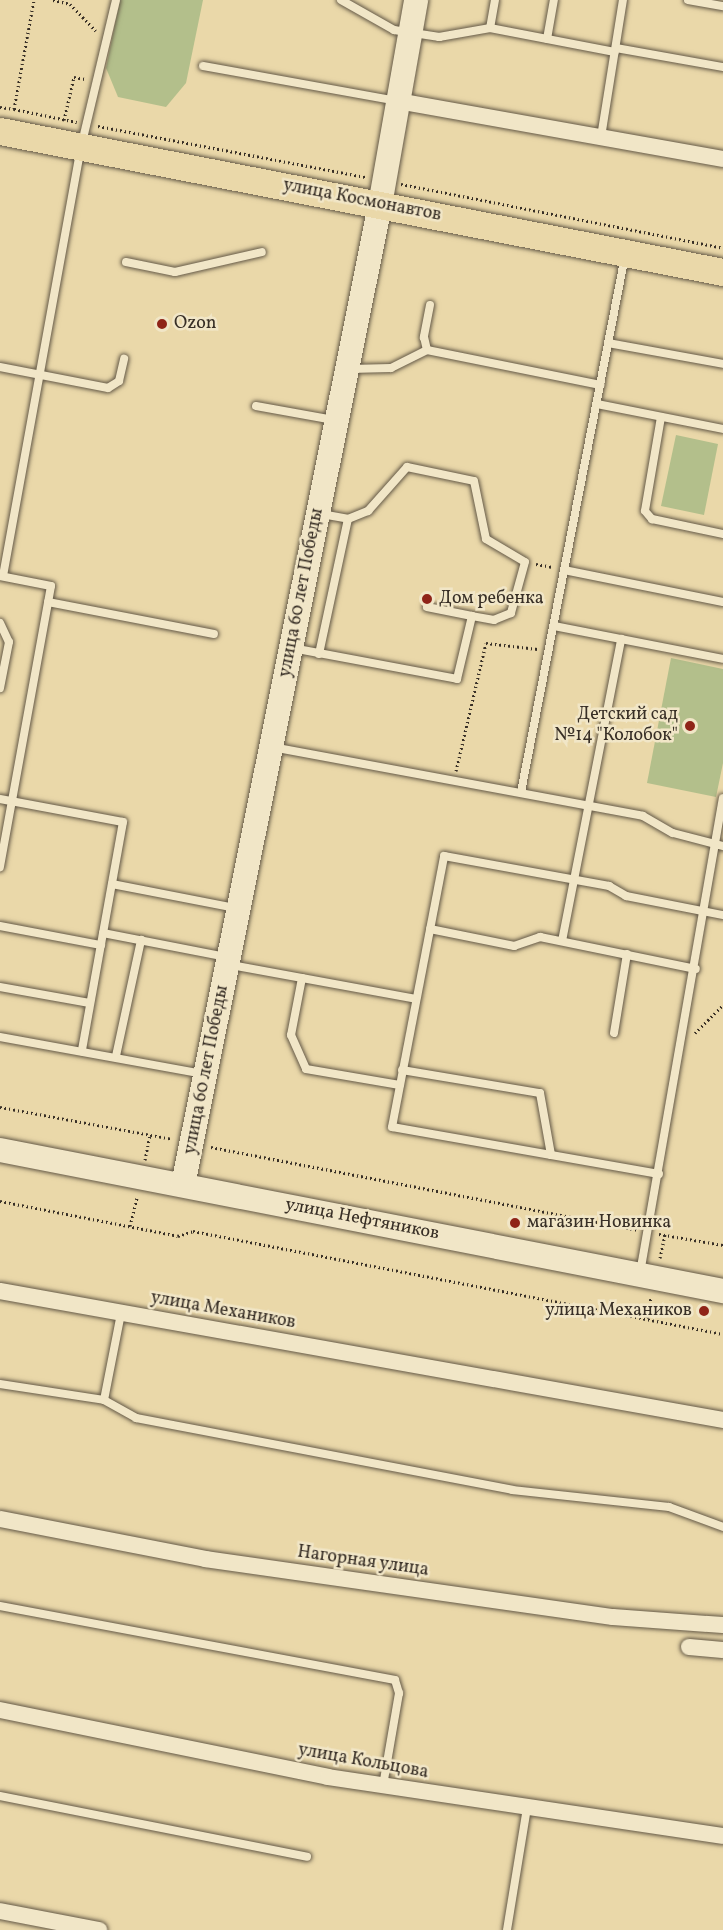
<!DOCTYPE html>
<html>
<head>
<meta charset="utf-8">
<style>
	body { margin:0 }
	#map { position:relative; width:723px; height:1930px; overflow:hidden; background:#ead8a9; font-family:Vollkorn,serif }
	div>[style] { position:absolute }
	.green>* { inset:0; background:#b3bf8b }
	.path>* { height:3px; margin-top:-1.5px; transform-origin:0; background:repeating-linear-gradient(90deg,#382f26 0 1.5px,transparent 0 4.5px) }
	.roads { filter:drop-shadow(0 0 2px #645947) drop-shadow(0 0 2px #645947) }
	.lane>* { height:8px; margin:-4px; padding:0 4px; transform-origin:4px; border-radius:4px; background:#f1e6c7 }
	.street>* { height:16px; margin:-8px; padding:0 8px; transform-origin:8px; border-radius:8px; background:#f1e6c7 }
	.secondary>* { height:24px; margin:-12px; padding:0 12px; transform-origin:12px; border-radius:12px; background:#f1e6c7 }
	.primary>* { height:27px; margin:-13.5px; padding:0 13.5px; transform-origin:13.5px; border-radius:13.5px; background:#ead8a9 }
	.dots>* { width:16px; height:16px; translate:-50% -50%; box-sizing:border-box; border:3px solid #f1e6c7; border-radius:50% }
	span { translate:-50% -50%; white-space:nowrap; text-align:center; line-height:1.15; -webkit-text-stroke:5px #f1e6c7; paint-order:stroke }
	.street-label { font-size:18px; color:#382f26 }
	.poi-label { font-size:18px; color:#382f26 }
	.left { translate:0 -50%; text-align:left }
	.right { translate:-100% -50%; text-align:right }
</style>
</head>
<body>
<div id="map">
	<div class="green">
		<div style="clip-path:polygon(120px 0,203px 0,186px 83px,166px 107px,118px 97px,106px 68px)"></div>
		<div style="clip-path:polygon(676px 435px,718px 444px,704px 515px,661px 506px)"></div>
		<div style="clip-path:polygon(671px 658px,723px 669px,723px 763px,716px 797px,647px 783px)"></div>
	</div>
	<div class="path">
		<div style="left:53px;top:0;width:17px;rotate:13deg"></div>
		<div style="left:70px;top:4px;width:37px;rotate:46deg"></div>
		<div style="left:0;top:107px;width:14px;rotate:8deg"></div>
		<div style="left:14px;top:109px;width:111px;rotate:-79.6deg"></div>
		<div style="left:14px;top:109px;width:64px;rotate:11.7deg"></div>
		<div style="left:64px;top:120px;width:44px;rotate:-76.9deg"></div>
		<div style="left:74px;top:77px;width:11px;rotate:10deg"></div>
		<div style="left:98px;top:126px;width:272px;rotate:10.8deg"></div>
		<div style="left:401px;top:184px;width:328px;rotate:11.2deg"></div>
		<div style="left:536px;top:564px;width:17px;rotate:10deg"></div>
		<div style="left:456px;top:771px;width:131px;rotate:-76.8deg"></div>
		<div style="left:486px;top:643px;width:52px;rotate:6.6deg"></div>
		<div style="left:695px;top:1033px;width:40px;rotate:-45deg"></div>
		<div style="left:0;top:1107px;width:175px;rotate:10.5deg"></div>
		<div style="left:211px;top:1147px;width:434px;rotate:11deg"></div>
		<div style="left:145px;top:1160px;width:25px;rotate:-79deg"></div>
		<div style="left:0;top:1201px;width:181px;rotate:11.1deg"></div>
		<div style="left:178px;top:1236px;width:16px;rotate:-18deg"></div>
		<div style="left:193px;top:1231px;width:540px;rotate:11deg"></div>
		<div style="left:130px;top:1226px;width:30px;rotate:-76deg"></div>
		<div style="left:659px;top:1234px;width:65px;rotate:9.8deg"></div>
		<div style="left:660px;top:1258px;width:24px;rotate:-78deg"></div>
		<div style="left:647px;top:1318px;width:20px;rotate:-79deg"></div>
	</div>
	<div class="roads">
		<div class="lane">
			<div style="left:341px;top:0;width:61px;rotate:29.5deg"></div>
			<div style="left:394px;top:30px;width:46px;rotate:8.8deg"></div>
			<div style="left:439px;top:37px;width:52px;rotate:-10deg"></div>
			<div style="left:495px;top:0;width:28px;rotate:100deg"></div>
			<div style="left:490px;top:28px;width:127px;rotate:10.9deg"></div>
			<div style="left:688px;top:0;width:36px;rotate:10deg"></div>
			<div style="left:547px;top:39px;width:40px;rotate:-80deg"></div>
			<div style="left:616px;top:48px;width:109px;rotate:10.1deg"></div>
			<div style="left:203px;top:66px;width:197px;rotate:10.2deg"></div>
			<div style="left:601px;top:137px;width:139px;rotate:-80.9deg"></div>
			<div style="left:126px;top:262px;width:50px;rotate:11.5deg"></div>
			<div style="left:175px;top:272px;width:89px;rotate:-12.9deg"></div>
			<div style="left:430px;top:305px;width:33px;rotate:101deg"></div>
			<div style="left:424px;top:337px;width:13px;rotate:77deg"></div>
			<div style="left:427px;top:350px;width:177px;rotate:11.4deg"></div>
			<div style="left:608px;top:343px;width:117px;rotate:10.3deg"></div>
			<div style="left:0;top:367px;width:110px;rotate:11deg"></div>
			<div style="left:108px;top:388px;width:13px;rotate:-32deg"></div>
			<div style="left:119px;top:381px;width:23px;rotate:-77deg"></div>
			<div style="left:349px;top:369px;width:42px;rotate:-1.4deg"></div>
			<div style="left:391px;top:368px;width:40px;rotate:-26.6deg"></div>
			<div style="left:597px;top:404px;width:128px;rotate:11.2deg"></div>
			<div style="left:256px;top:406px;width:79px;rotate:10.2deg"></div>
			<div style="left:661px;top:417px;width:95px;rotate:99.7deg"></div>
			<div style="left:645px;top:511px;width:11px;rotate:49deg"></div>
			<div style="left:652px;top:519px;width:73px;rotate:11.9deg"></div>
			<div style="left:321px;top:514px;width:27px;rotate:10deg"></div>
			<div style="left:564px;top:570px;width:162px;rotate:11.4deg"></div>
			<div style="left:0;top:576px;width:52px;rotate:11.1deg"></div>
			<div style="left:51px;top:586px;width:286px;rotate:100.3deg"></div>
			<div style="left:3px;top:576px;width:436px;rotate:-79.7deg"></div>
			<div style="left:81px;top:147px;width:151px;rotate:-76.6deg"></div>
			<div style="left:48px;top:602px;width:169px;rotate:10.9deg"></div>
			<div style="left:0;top:623px;width:21px;rotate:65deg"></div>
			<div style="left:9px;top:642px;width:47px;rotate:101.1deg"></div>
			<div style="left:554px;top:626px;width:172px;rotate:11deg"></div>
			<div style="left:292px;top:648px;width:168px;rotate:10.6deg"></div>
			<div style="left:457px;top:679px;width:65px;rotate:-76.6deg"></div>
			<div style="left:472px;top:616px;width:46px;rotate:-168.7deg"></div>
			<div style="left:319px;top:654px;width:138px;rotate:-77.9deg"></div>
			<div style="left:348px;top:519px;width:22px;rotate:-22deg"></div>
			<div style="left:368px;top:511px;width:59px;rotate:-48.4deg"></div>
			<div style="left:407px;top:467px;width:68px;rotate:11.8deg"></div>
			<div style="left:474px;top:481px;width:59px;rotate:78.3deg"></div>
			<div style="left:486px;top:539px;width:45px;rotate:30.5deg"></div>
			<div style="left:525px;top:562px;width:53px;rotate:105.4deg"></div>
			<div style="left:511px;top:613px;width:18px;rotate:158deg"></div>
			<div style="left:494px;top:620px;width:22px;rotate:-170deg"></div>
			<div style="left:272px;top:747px;width:377px;rotate:10.5deg"></div>
			<div style="left:643px;top:816px;width:34px;rotate:30deg"></div>
			<div style="left:673px;top:833px;width:52px;rotate:14.6deg"></div>
			<div style="left:521px;top:792px;width:546px;rotate:-79.02deg"></div>
			<div style="left:0;top:799px;width:125px;rotate:10.6deg"></div>
			<div style="left:123px;top:822px;width:233px;rotate:100.2deg"></div>
			<div style="left:112px;top:884px;width:125px;rotate:11deg"></div>
			<div style="left:0;top:926px;width:103px;rotate:10.7deg"></div>
			<div style="left:430px;top:929px;width:86px;rotate:11.4deg"></div>
			<div style="left:514px;top:946px;width:28px;rotate:-19deg"></div>
			<div style="left:540px;top:937px;width:159px;rotate:11.6deg"></div>
			<div style="left:103px;top:933px;width:125px;rotate:11deg"></div>
			<div style="left:562px;top:941px;width:308px;rotate:-78.9deg"></div>
			<div style="left:231px;top:965px;width:188px;rotate:10.4deg"></div>
			<div style="left:302px;top:978px;width:58px;rotate:100.9deg"></div>
			<div style="left:291px;top:1035px;width:37px;rotate:66deg"></div>
			<div style="left:306px;top:1069px;width:95px;rotate:9.7deg"></div>
			<div style="left:0;top:987px;width:91px;rotate:10.1deg"></div>
			<div style="left:614px;top:1033px;width:80px;rotate:-80.7deg"></div>
			<div style="left:0;top:1037px;width:206px;rotate:10.3deg"></div>
			<div style="left:116px;top:1056px;width:119px;rotate:-77.8deg"></div>
			<div style="left:402px;top:1070px;width:140px;rotate:9.5deg"></div>
			<div style="left:540px;top:1093px;width:63px;rotate:79.9deg"></div>
			<div style="left:659px;top:1174px;width:271px;rotate:-170deg"></div>
			<div style="left:392px;top:1127px;width:276px;rotate:-79.1deg"></div>
			<div style="left:444px;top:856px;width:168px;rotate:10.3deg"></div>
			<div style="left:609px;top:886px;width:20px;rotate:30deg"></div>
			<div style="left:626px;top:896px;width:99px;rotate:11.1deg"></div>
			<div style="left:640px;top:1273px;width:482px;rotate:-80.1deg"></div>
			<div style="left:0;top:1384px;width:105px;rotate:8.7deg"></div>
			<div style="left:104px;top:1400px;width:89px;rotate:-78.9deg"></div>
			<div style="left:104px;top:1400px;width:37px;rotate:29deg"></div>
			<div style="left:136px;top:1418px;width:383px;rotate:10.8deg"></div>
			<div style="left:512px;top:1490px;width:158px;rotate:6.2deg"></div>
			<div style="left:669px;top:1507px;width:58px;rotate:20.3deg"></div>
			<div style="left:0;top:1606px;width:402px;rotate:10.6deg"></div>
			<div style="left:395px;top:1680px;width:14px;rotate:73deg"></div>
			<div style="left:399px;top:1693px;width:94px;rotate:99.8deg"></div>
			<div style="left:0;top:1796px;width:313px;rotate:11.2deg"></div>
			<div style="left:507px;top:1930px;width:124px;rotate:-80.7deg"></div>
		</div>
		<div class="street">
			<div style="left:398px;top:101px;width:330px;rotate:10.1deg"></div>
			<div style="left:0;top:1291px;width:734px;rotate:10.12deg"></div>
			<div style="left:0;top:1519px;width:209px;rotate:11deg"></div>
			<div style="left:205px;top:1559px;width:412px;rotate:8.1deg"></div>
			<div style="left:613px;top:1617px;width:110px;rotate:4.2deg"></div>
			<div style="left:689px;top:1647px;width:34px;rotate:5deg"></div>
			<div style="left:0;top:1710px;width:335px;rotate:11.5deg"></div>
			<div style="left:328px;top:1777px;width:399px;rotate:8.5deg"></div>
			<div style="left:0;top:1911px;width:101px;rotate:10.9deg"></div>
		</div>
		<div class="secondary">
			<div style="left:0;top:1150px;width:737px;rotate:11.04deg"></div>
			<div style="left:183px;top:1185px;width:1000px;rotate:-78.63deg"></div>
			<div style="left:380px;top:205px;width:208px;rotate:-80deg"></div>
		</div>
		<div class="primary">
			<div style="left:0;top:131px;width:737px;rotate:11.04deg"></div>
		</div>
	</div>
	<div class="dots">
		<div style="left:162px;top:324px;background:#8f2418"></div>
		<div style="left:427px;top:599px;background:#8f2418"></div>
		<div style="left:690px;top:726px;background:#8f2418"></div>
		<div style="left:515px;top:1223px;background:#8f2418"></div>
		<div style="left:704px;top:1311px;background:#8f2418"></div>
	</div>
	<div class="street-label">
		<span style="left:362px;top:201px;rotate:11deg">улица Космонавтов</span>
		<span style="left:302px;top:593px;rotate:-79deg">улица 60 лет Победы</span>
		<span style="left:207px;top:1070px;rotate:-79deg">улица 60 лет Победы</span>
		<span style="left:362px;top:1220px;rotate:11deg">улица Нефтяников</span>
		<span style="left:223px;top:1311px;rotate:10deg">улица Механиков</span>
		<span style="left:363px;top:1562px;rotate:8deg">Нагорная улица</span>
		<span style="left:363px;top:1762px;rotate:10deg">улица Кольцова</span>
	</div>
	<div class="poi-label">
		<span class="left" style="left:174px;top:324px">Ozon</span>
		<span class="left" style="left:439px;top:599px">Дом ребенка</span>
		<span class="right" style="left:678px;top:726px">Детский сад<br>№14 "Колобок"</span>
		<span class="left" style="left:527px;top:1223px">магазин Новинка</span>
		<span class="right" style="left:692px;top:1311px">улица Механиков</span>
	</div>
</div>
</body>
</html>
